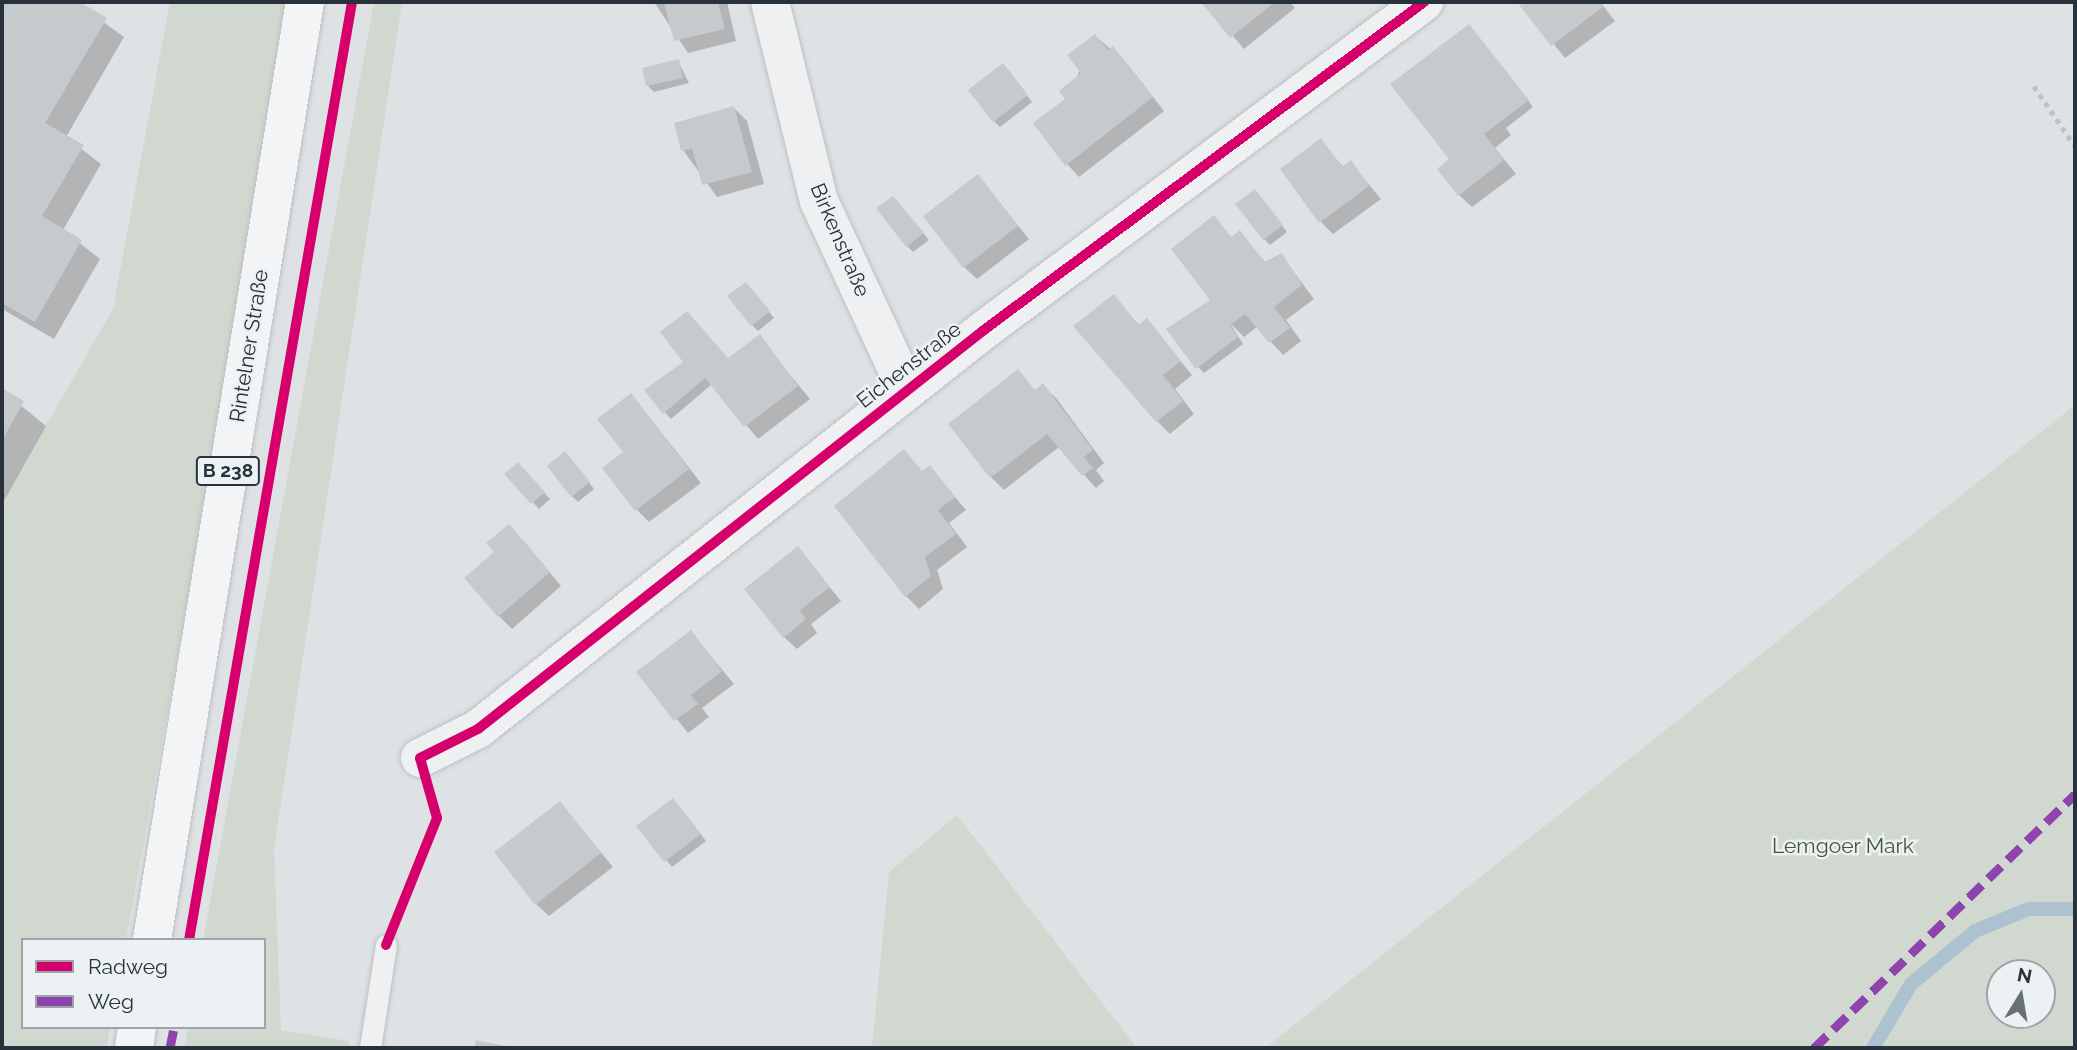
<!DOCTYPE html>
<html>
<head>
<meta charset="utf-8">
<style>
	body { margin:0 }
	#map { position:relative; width:2077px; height:1050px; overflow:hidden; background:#dfe2e4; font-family:Raleway,sans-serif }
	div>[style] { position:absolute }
	.green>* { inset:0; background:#d1d8cf }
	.shadow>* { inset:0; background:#0003 }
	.stream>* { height:14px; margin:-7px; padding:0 7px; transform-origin:7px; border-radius:7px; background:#adc2cf }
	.building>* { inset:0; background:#c7cacc }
	.path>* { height:4.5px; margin-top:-2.25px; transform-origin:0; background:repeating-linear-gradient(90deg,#bec2c4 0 5px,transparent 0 10px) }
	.roads { filter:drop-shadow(0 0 2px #bdc0c2) drop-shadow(0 0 2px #bdc0c2) }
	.service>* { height:21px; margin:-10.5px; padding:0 10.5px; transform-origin:10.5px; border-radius:10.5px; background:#eef0f1 }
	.minor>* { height:38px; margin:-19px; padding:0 19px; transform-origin:19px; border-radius:19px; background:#eef0f1 }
	.primary>* { height:38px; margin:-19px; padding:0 19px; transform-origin:19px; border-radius:19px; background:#f3f4f5 }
	.quiet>* { height:9px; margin-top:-4.5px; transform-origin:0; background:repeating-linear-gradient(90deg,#8e44ad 0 18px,transparent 0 27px) }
	.cycleway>* { height:10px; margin:-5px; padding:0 5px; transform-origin:5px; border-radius:5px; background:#d6006c }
	span { translate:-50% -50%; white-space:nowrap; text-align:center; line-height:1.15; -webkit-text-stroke:5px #ecf1f4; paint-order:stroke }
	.shield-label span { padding:2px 5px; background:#ecf1f4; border:2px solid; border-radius:5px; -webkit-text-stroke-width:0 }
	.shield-label { font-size:19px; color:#27323c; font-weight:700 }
	.street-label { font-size:21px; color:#27323c }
	.park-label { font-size:21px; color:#405834 }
	.frame { position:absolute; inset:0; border:4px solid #27323c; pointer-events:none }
	.legend { position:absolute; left:21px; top:938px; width:245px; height:91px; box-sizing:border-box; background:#ecf1f4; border:2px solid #9da5aa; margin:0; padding:9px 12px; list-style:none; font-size:21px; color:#27323c }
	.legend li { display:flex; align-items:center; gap:14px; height:35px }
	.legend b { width:35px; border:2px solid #9da5aa }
	.north { position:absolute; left:1986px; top:959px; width:70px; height:70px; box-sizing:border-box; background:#ecf1f4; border:2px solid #9da5aa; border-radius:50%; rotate:11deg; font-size:19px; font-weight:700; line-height:28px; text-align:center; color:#27323c }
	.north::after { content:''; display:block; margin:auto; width:24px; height:32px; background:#677077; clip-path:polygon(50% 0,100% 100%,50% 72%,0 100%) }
</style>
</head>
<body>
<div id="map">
	<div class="green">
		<div style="clip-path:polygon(170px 2px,296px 2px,126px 940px,23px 940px,23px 1027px,110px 1027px,107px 1048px,2px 1048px,2px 502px,113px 309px)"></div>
		<div style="clip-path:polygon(374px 2px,402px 3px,274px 849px,281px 1030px,349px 1041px,349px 1048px,184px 1048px,188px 1027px,264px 1027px,264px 940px,203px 940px)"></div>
		<div style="clip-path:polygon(evenodd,2075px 405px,2075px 1048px,1265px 1048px,2075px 405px,2042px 973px,2042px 1015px,2000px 1015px,2000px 973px,2042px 973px)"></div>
		<div style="clip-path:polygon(957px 815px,1137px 1048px,872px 1048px,889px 872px)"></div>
	</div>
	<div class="shadow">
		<div style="clip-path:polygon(2px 2px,76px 2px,124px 37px,66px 137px,101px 164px,63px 230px,100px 259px,54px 339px,2px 309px)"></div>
		<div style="clip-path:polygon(654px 2px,727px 2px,736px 41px,688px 53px)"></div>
		<div style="clip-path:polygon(1204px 2px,1290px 2px,1295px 8px,1244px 49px)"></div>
		<div style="clip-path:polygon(1519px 2px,1600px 2px,1615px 21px,1565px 58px)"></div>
		<div style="clip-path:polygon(1475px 33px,1533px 107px,1506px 128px,1511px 135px,1495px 148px,1516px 174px,1472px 207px,1459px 195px,1452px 159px)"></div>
		<div style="clip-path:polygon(1095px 36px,1125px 61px,1164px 111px,1079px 177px,1067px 164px,1067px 99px)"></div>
		<div style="clip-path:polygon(678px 61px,689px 83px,654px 92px,648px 86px)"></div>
		<div style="clip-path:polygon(1009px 71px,1032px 102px,1000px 127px,994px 121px)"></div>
		<div style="clip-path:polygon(734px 108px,747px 121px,764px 184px,717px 197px,683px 150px)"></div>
		<div style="clip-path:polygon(1321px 141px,1344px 168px,1351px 163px,1381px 199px,1333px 234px,1320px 221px)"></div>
		<div style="clip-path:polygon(978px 176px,1029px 239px,977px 279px,964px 267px)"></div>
		<div style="clip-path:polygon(1255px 191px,1287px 232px,1270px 245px,1264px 239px)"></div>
		<div style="clip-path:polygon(899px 204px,929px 240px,913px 252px,907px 246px)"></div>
		<div style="clip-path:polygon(1214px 218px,1232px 238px,1240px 233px,1266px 263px,1281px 255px,1314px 299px,1286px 320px,1301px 341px,1283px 355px,1257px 327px,1244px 337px,1230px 323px,1243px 344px,1204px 373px,1198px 367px,1210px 302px)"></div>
		<div style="clip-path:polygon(752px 290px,774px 318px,758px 331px,752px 325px)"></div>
		<div style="clip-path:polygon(1114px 297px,1140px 326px,1147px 321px,1192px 375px,1175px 389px,1194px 414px,1170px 434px,1157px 421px)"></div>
		<div style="clip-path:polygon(759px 337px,810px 399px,758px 439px,712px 384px,671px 419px,646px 391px,685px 362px,729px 360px)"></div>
		<div style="clip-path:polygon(1018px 372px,1036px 391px,1043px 386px,1056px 398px,1104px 463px,1096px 470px,1104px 481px,1096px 488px,1059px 447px,1004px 490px,991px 477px)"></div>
		<div style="clip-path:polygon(2px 390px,46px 426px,2px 504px)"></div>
		<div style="clip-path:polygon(646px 413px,701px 483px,649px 522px,637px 510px,625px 453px)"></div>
		<div style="clip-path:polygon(904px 452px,923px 472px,930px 467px,966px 510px,949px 523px,967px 547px,937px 570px,943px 589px,919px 609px,906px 596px)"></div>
		<div style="clip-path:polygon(571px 459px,594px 489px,578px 502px,572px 496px)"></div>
		<div style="clip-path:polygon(518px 464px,550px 499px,539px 509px,507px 474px)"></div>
		<div style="clip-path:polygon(522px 539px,561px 586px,512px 629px,499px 616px,496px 553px)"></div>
		<div style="clip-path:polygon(798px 549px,841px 601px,811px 624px,817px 633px,797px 649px,784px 637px)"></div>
		<div style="clip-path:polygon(691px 632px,734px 684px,702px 708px,709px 717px,688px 733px,639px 672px)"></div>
		<div style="clip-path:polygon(560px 803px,613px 867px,549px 916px,536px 904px)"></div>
		<div style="clip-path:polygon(679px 806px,706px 841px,672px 867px,639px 826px)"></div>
	</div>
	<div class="stream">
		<div style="left:1873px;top:1048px;width:74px;rotate:-59.3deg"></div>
		<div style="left:1911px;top:984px;width:83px;rotate:-39.6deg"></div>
		<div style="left:1975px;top:931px;width:58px;rotate:-22.2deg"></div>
		<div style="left:2029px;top:909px;width:46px"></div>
	</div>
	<div class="building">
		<div style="clip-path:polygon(2px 2px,80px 2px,107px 18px,45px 123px,84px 145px,42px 216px,82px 240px,35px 322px,2px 303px)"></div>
		<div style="clip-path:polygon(652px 2px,718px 2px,725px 29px,674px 41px,664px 3px)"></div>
		<div style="clip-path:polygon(1201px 2px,1275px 2px,1230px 38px)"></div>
		<div style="clip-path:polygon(1517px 2px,1599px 2px,1603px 7px,1551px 46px)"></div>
		<div style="clip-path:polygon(1469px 24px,1529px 100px,1484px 134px,1504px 160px,1458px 196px,1437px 169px,1449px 159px,1390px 84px)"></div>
		<div style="clip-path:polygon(1095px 34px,1108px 50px,1113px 46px,1153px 97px,1065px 166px,1033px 123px,1065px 99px,1059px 91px,1081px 73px,1067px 55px)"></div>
		<div style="clip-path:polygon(679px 59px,683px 78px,646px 86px,642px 68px)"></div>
		<div style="clip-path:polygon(1003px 63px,1028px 95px,993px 122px,968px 90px)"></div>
		<div style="clip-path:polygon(734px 106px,752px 172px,702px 185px,692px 148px,681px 151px,674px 123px)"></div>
		<div style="clip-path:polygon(1321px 138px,1342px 167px,1351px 160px,1369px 186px,1319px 223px,1280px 169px)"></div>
		<div style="clip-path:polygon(978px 174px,1018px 226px,963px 268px,923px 216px)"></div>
		<div style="clip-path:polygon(1255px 189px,1283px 225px,1263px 240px,1235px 204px)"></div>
		<div style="clip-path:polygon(893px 196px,924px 233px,906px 247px,876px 208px)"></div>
		<div style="clip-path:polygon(1214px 215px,1231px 237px,1240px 230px,1264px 262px,1282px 253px,1302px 285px,1274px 307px,1290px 328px,1269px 343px,1245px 314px,1230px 325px,1238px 337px,1196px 369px,1166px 329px,1210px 300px,1171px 249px)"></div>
		<div style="clip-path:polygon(746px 282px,770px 311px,751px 326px,727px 296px)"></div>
		<div style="clip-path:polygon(1114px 294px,1138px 325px,1147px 318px,1181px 361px,1163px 375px,1183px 401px,1156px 422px,1073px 326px)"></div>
		<div style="clip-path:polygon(687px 311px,728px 358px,760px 334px,798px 386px,744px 427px,705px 378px,663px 414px,644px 390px,683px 362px,660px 332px)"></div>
		<div style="clip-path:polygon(1018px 369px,1035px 390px,1043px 383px,1093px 450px,1084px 457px,1093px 468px,1082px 476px,1047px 434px,990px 478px,948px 424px)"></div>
		<div style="clip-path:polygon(2px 388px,24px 401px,2px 441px)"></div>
		<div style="clip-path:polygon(631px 393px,689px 469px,635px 511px,602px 468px,623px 452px,597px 419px)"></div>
		<div style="clip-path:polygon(904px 449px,922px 471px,930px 465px,955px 497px,938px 510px,956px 534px,925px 557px,931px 576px,905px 597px,834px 506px)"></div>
		<div style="clip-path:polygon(565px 451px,590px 482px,571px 497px,547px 466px)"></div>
		<div style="clip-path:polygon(518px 462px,545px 492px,531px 504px,504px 474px)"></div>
		<div style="clip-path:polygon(509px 524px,550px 572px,498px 617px,464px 578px,494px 552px,486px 543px)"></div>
		<div style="clip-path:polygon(798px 546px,830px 587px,800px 610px,806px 619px,783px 638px,744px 589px)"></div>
		<div style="clip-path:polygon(691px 630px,722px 671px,691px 695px,698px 704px,674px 721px,636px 672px)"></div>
		<div style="clip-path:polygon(673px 798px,701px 834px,664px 862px,636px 826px)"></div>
		<div style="clip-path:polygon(560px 801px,601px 853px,535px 905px,494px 852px)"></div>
		<div style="clip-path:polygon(476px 1040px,511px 1047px,511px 1048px,474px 1048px)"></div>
	</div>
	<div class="path">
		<div style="left:2034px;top:86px;width:73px;rotate:55.7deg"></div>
	</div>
	<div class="roads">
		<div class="service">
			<div style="left:370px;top:1048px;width:104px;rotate:-81.2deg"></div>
		</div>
		<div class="minor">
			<div style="left:770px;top:2px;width:205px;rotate:76.2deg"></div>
			<div style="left:819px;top:201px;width:209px;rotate:65.1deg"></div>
			<div style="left:420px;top:758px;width:65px;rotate:-26.6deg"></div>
			<div style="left:478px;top:729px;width:644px;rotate:-38.26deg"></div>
			<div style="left:984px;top:330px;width:549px;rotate:-36.7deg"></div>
		</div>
		<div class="primary">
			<div style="left:152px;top:940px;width:950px;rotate:-80.74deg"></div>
			<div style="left:134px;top:1048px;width:21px;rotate:-82deg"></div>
		</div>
	</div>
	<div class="quiet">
		<div style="left:170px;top:1048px;width:21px;rotate:-79deg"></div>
		<div style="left:1814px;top:1048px;width:364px;rotate:-44.2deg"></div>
	</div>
	<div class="cycleway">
		<div style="left:189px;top:940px;width:952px;rotate:-80.14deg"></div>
		<div style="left:386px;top:945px;width:137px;rotate:-68.1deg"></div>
		<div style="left:437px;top:818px;width:62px;rotate:-105.8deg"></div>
		<div style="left:420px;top:758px;width:65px;rotate:-26.6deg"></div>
		<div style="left:478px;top:729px;width:644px;rotate:-38.26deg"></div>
		<div style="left:984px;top:330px;width:549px;rotate:-36.7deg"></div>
	</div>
	<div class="shield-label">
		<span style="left:228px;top:471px">B 238</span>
	</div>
	<div class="street-label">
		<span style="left:840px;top:240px;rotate:67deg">Birkenstraße</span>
		<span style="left:249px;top:346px;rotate:-81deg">Rintelner Straße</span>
		<span style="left:909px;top:365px;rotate:-38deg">Eichenstraße</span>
	</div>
	<div class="park-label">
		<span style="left:1843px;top:846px">Lemgoer Mark</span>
	</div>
	<div class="frame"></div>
	<ul class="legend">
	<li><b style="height:9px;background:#d6006c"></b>Radweg</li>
	<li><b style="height:9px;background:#8e44ad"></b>Weg</li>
	</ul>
	<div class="north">N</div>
</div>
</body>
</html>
